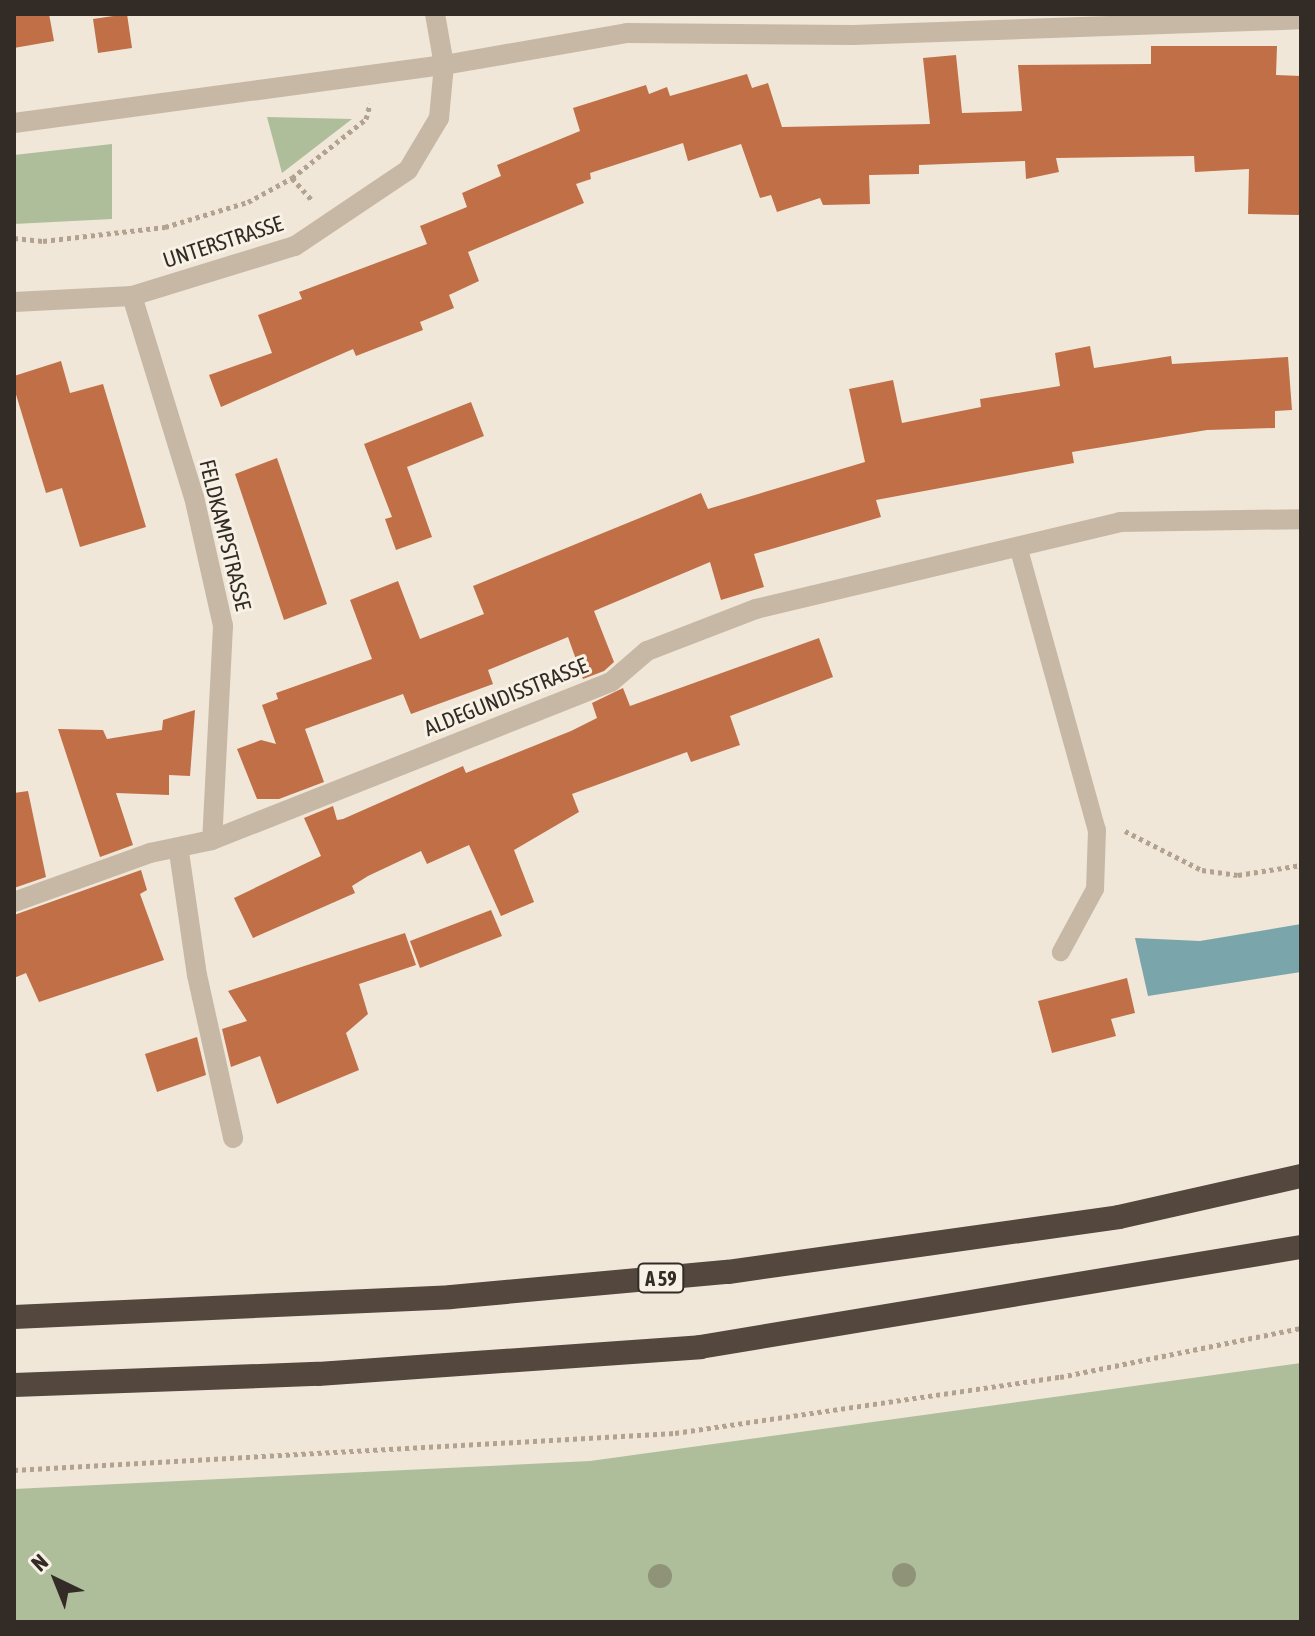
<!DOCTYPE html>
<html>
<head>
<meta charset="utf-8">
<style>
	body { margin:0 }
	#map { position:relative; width:1315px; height:1636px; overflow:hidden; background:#f0e7d9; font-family:"Asap Condensed",sans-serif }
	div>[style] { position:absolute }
	.green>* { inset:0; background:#aebe9a }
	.water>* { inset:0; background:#79a5ab }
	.building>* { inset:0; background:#c06f47 }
	.path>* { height:5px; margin-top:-2.5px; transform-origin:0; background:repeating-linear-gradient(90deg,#b3a290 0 4px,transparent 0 8px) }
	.service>* { height:18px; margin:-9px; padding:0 9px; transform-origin:9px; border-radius:9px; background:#c7b8a6 }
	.minor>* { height:20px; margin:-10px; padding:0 10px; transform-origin:10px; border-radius:10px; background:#c7b8a6 }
	.motorway>* { height:24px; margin:-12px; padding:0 12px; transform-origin:12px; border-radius:12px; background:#54473e }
	.trees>* { width:24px; height:24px; margin:-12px; border-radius:50%; background:#8f9479 }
	span { translate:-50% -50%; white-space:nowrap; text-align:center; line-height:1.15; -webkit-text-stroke:6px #f8f1e5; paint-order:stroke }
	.shield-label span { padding:2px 6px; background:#f8f1e5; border:2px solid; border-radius:6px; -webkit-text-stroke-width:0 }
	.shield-label { font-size:20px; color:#332c26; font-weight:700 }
	.street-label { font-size:22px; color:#332c26 }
	.frame { position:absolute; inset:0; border:16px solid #332c26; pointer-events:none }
	.north { position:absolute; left:16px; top:1540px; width:80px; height:80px; -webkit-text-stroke:6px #f8f1e5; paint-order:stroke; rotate:317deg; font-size:22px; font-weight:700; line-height:32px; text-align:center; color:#332c26 }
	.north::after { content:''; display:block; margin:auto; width:28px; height:36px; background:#332c26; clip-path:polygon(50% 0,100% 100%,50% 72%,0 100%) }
</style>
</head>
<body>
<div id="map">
	<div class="green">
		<div style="clip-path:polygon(267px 117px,352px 119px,282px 173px)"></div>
		<div style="clip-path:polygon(112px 144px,112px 219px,14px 224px,14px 155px)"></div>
		<div style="clip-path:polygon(1301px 1363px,1301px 1622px,14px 1622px,14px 1489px,590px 1461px)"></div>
	</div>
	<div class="water">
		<div style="clip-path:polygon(1301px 924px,1301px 972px,1148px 996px,1135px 938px,1200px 941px)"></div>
	</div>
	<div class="building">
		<div style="clip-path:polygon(14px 14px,49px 14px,54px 41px,14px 48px)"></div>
		<div style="clip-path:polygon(127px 14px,132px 48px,98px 53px,93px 19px)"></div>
		<div style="clip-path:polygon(1151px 46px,1277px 46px,1276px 75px,1301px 76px,1301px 215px,1248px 214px,1249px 169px,1195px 172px,1194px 156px,1056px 158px,1059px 172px,1026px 179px,1025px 161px,919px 165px,919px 174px,869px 175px,870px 204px,823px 205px,820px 198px,777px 212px,771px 195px,760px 198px,741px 144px,688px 161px,683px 143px,590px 173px,591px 179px,576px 184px,584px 203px,468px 252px,479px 281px,449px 295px,454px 308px,420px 322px,423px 330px,356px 356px,353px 349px,221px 407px,209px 375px,272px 353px,258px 315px,302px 299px,299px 292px,427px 244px,420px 226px,467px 207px,462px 193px,501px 176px,497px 165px,580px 131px,573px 108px,646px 85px,649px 94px,667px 87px,670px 96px,747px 74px,752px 88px,768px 83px,782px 127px,930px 124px,923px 58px,956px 55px,962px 113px,1022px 111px,1018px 65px,1151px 64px)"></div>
		<div style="clip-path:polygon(1090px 346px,1094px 368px,1171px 356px,1172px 364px,1288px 357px,1292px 410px,1275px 411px,1275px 428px,1207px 430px,1072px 452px,1074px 463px,876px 500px,881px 517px,754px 554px,764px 587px,721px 600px,710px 562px,594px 611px,614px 662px,604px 671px,583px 679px,568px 637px,488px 670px,493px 684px,411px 714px,403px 694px,305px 729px,324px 782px,279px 799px,257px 799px,237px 749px,261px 740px,276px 744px,262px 705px,278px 699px,276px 693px,372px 659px,350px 600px,398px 581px,420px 639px,484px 614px,473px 586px,701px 493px,708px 509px,865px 462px,849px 389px,893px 380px,902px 423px,981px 407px,980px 399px,1060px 386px,1055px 353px)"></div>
		<div style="clip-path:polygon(61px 361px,70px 393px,103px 384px,146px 527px,80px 547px,62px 488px,46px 493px,14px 388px,14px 376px)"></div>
		<div style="clip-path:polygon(471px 402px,484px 436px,407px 467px,432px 537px,396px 550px,385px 519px,392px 517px,364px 444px)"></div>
		<div style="clip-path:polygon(277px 458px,327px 604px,284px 620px,235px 474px)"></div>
		<div style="clip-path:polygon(819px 638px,833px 677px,730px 716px,740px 745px,691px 762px,687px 752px,572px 794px,579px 812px,514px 850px,534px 902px,501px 916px,469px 845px,427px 864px,421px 851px,368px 876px,352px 886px,355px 893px,253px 938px,234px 898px,321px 856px,304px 818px,333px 806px,337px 820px,343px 819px,463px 766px,466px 773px,571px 731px,597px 718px,592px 703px,623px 688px,630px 706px)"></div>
		<div style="clip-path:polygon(195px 710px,190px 776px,169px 775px,169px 795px,116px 793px,133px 845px,100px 857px,58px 729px,103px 730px,107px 739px,162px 730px,163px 720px)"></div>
		<div style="clip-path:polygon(28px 791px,46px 877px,14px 888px,14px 793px)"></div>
		<div style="clip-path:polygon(141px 870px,147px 890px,140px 894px,164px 960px,39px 1002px,26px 973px,14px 978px,14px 915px)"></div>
		<div style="clip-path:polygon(491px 910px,502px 936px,420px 968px,410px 941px)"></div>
		<div style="clip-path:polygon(405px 933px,416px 965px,359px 984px,368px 1014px,346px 1033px,359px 1070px,277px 1104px,260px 1056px,231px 1067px,222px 1029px,247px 1021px,228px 991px)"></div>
		<div style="clip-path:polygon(1127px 978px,1135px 1013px,1111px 1019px,1116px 1036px,1052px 1053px,1038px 1001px)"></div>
		<div style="clip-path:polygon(197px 1037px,206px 1075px,157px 1092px,145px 1054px)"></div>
	</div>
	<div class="path">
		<div style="left:292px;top:178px;width:31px;rotate:48deg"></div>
		<div style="left:14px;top:238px;width:29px;rotate:6deg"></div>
		<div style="left:43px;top:241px;width:123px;rotate:-6.5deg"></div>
		<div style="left:165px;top:227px;width:87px;rotate:-16.8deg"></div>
		<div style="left:248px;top:202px;width:50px;rotate:-28.6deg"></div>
		<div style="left:292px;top:178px;width:95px;rotate:-38.6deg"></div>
		<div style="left:366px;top:119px;width:16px;rotate:-75deg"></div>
		<div style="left:1125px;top:831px;width:86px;rotate:26.9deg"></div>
		<div style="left:1202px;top:870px;width:36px;rotate:8deg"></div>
		<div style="left:1238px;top:875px;width:64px;rotate:-9deg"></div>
		<div style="left:14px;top:1470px;width:662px;rotate:-3.2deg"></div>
		<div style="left:675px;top:1433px;width:389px;rotate:-8.3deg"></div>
		<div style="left:1060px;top:1377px;width:246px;rotate:-11.5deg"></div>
	</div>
	<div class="service">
		<div style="left:1018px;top:546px;width:295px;rotate:74.5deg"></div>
		<div style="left:1097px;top:830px;width:59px;rotate:91.9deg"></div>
		<div style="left:1095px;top:889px;width:72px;rotate:118.4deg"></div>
	</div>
	<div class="minor">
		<div style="left:14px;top:123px;width:434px;rotate:-7.7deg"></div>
		<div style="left:444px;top:65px;width:186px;rotate:-9.9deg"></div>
		<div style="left:627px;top:33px;width:226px;rotate:0.5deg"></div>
		<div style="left:853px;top:35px;width:448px;rotate:-2deg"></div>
		<div style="left:132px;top:296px;width:210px;rotate:72.9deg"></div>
		<div style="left:194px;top:497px;width:132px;rotate:77.3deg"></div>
		<div style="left:223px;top:626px;width:214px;rotate:92.9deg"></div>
		<div style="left:14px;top:302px;width:118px;rotate:-2.9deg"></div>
		<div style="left:132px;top:296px;width:170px;rotate:-17.1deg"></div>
		<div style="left:295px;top:246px;width:136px;rotate:-33.9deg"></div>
		<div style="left:408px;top:170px;width:61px;rotate:-59.2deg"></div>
		<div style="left:439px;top:118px;width:53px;rotate:-84.6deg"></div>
		<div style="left:444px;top:65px;width:52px;rotate:-100deg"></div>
		<div style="left:179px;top:852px;width:124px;rotate:81.7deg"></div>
		<div style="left:197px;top:975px;width:167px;rotate:77.5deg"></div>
		<div style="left:14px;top:902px;width:145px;rotate:-19.8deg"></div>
		<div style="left:150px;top:853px;width:63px;rotate:-11.8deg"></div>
		<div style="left:212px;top:840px;width:429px;rotate:-21.6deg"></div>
		<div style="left:611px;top:682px;width:48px;rotate:-40.7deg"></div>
		<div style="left:647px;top:651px;width:117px;rotate:-21.1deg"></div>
		<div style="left:756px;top:609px;width:374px;rotate:-13.4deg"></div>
		<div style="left:1120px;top:522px;width:181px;rotate:-0.9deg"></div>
	</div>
	<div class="motorway">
		<div style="left:14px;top:1317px;width:437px;rotate:-2.6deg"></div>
		<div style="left:451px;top:1297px;width:278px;rotate:-5.2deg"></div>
		<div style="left:728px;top:1272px;width:395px;rotate:-8deg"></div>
		<div style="left:1119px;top:1217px;width:187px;rotate:-12.7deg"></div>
		<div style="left:14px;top:1385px;width:304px;rotate:-2.1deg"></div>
		<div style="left:318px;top:1374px;width:383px;rotate:-4deg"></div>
		<div style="left:700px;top:1347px;width:609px;rotate:-9.45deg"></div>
	</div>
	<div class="trees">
		<div style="left:904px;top:1575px"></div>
		<div style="left:660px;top:1576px"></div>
	</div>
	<div class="shield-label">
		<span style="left:661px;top:1278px">A 59</span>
	</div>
	<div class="street-label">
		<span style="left:223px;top:242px;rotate:-18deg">UNTERSTRASSE</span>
		<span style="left:225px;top:535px;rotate:76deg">FELDKAMPSTRASSE</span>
		<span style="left:506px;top:697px;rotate:-22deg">ALDEGUNDISSTRASSE</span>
	</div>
	<div class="frame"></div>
	<div class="north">N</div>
</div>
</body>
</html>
